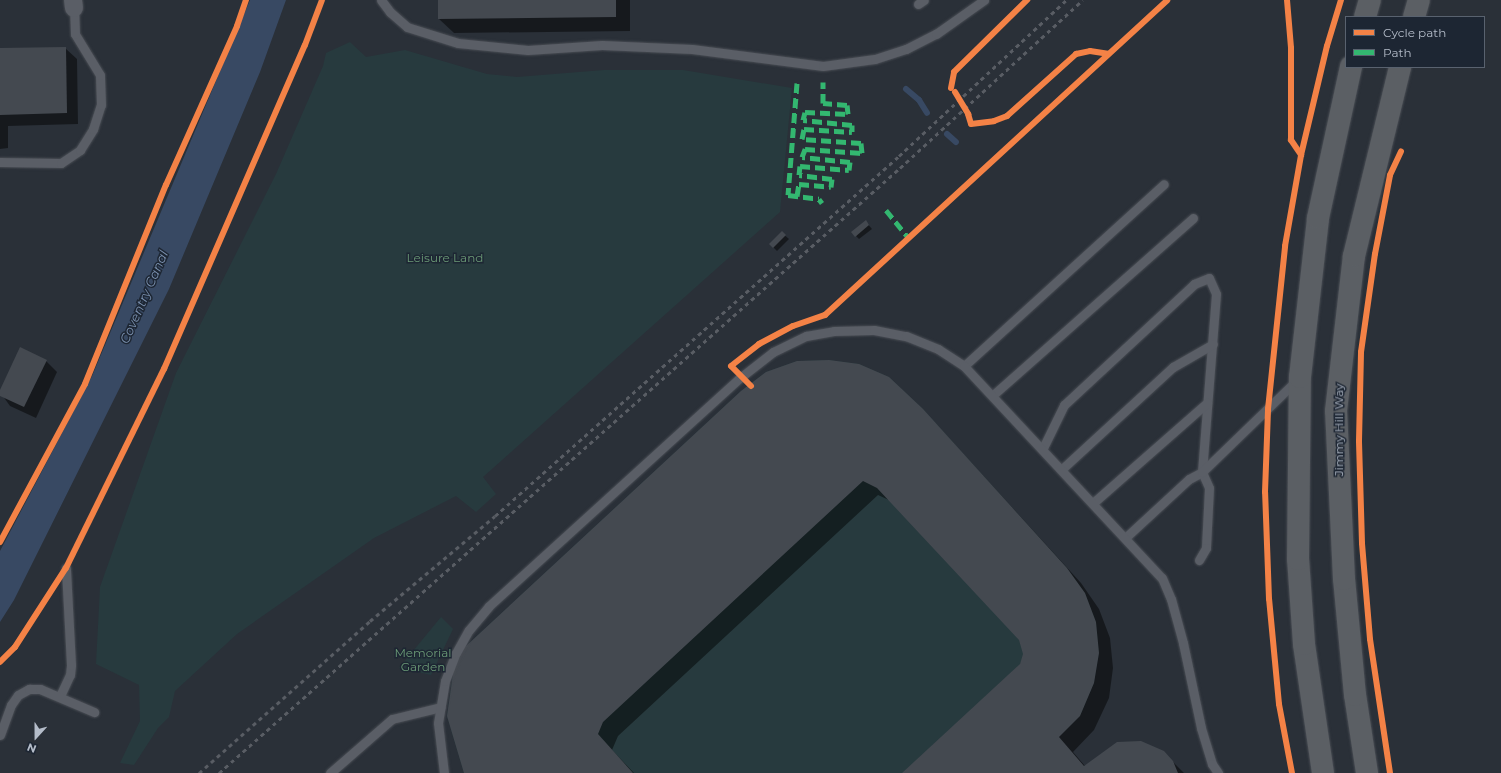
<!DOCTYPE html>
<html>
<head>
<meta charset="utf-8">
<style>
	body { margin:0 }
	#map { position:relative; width:1501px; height:773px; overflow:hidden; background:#2a3038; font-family:Montserrat,sans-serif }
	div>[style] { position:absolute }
	.green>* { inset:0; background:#273a3e }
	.water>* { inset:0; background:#384963 }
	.shadow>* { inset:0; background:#0007 }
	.stream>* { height:6px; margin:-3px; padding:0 3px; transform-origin:3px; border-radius:3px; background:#384963 }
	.building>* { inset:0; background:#444950 }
	.roads { filter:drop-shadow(0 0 1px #484c53) drop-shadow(0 0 1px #484c53) }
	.service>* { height:9px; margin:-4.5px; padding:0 4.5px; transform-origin:4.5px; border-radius:4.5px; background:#5a5e66 }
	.minor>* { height:18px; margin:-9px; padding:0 9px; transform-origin:9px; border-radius:9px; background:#5a5e66 }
	.trunk>* { height:22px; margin:-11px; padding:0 11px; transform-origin:11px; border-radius:11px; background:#5b5f64 }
	.rail>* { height:3px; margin-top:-1.5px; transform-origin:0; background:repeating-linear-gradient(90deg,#595d64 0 4px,transparent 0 8px) }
	.quiet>* { height:5px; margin-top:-2.5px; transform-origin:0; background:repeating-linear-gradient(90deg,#33b770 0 10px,transparent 0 15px) }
	.cycleway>* { height:6px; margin:-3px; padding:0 3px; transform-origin:3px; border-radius:3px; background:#f48246 }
	span { translate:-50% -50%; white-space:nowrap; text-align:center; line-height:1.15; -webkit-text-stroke:3px #1d2633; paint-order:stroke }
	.park-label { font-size:12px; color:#6b9a76 }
	.street-label { font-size:12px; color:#b4bcc9 }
	.water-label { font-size:13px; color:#7c92b1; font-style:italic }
	.legend { position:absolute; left:1345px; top:16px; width:140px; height:52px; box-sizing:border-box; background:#1d2633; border:1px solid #59626f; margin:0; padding:5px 7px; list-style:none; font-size:12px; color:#b4bcc9 }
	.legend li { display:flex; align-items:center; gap:8px; height:20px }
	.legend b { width:20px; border:1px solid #59626f }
	.north { position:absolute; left:16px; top:717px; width:40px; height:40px; -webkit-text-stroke:3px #1d2633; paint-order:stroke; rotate:201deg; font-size:11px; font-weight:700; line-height:16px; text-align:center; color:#b4bcc9 }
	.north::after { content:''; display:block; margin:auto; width:14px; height:18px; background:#b4bcc9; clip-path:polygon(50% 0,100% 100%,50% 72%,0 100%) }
</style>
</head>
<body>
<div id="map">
	<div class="green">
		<div style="clip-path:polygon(350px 42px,366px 57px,405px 50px,487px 74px,517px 77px,604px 70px,683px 70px,792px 88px,780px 212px,483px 477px,496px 494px,476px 512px,456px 496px,374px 538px,237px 634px,175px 691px,169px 717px,158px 728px,134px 765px,120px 763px,140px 721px,139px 685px,96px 664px,100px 587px,176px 373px,276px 174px,323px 66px,326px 53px)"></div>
		<div style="clip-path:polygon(829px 360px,859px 364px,889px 377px,923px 409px,1067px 568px,1085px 593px,1096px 622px,1099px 653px,1094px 683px,1080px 716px,1021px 773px,464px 773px,447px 716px,454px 667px,465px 647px,741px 391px,766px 372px,797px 361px)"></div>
		<div style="clip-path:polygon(441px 617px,453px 629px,431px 675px,399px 668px)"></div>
	</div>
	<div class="water">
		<div style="clip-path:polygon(250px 0,286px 0,260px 72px,169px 289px,14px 600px,0 622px,0 551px,92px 376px)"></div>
	</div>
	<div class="shadow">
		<div style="clip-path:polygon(439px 0,630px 0,630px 31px,454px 33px,439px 19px)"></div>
		<div style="clip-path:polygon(65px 48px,77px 59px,78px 124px,8px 126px,8px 148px,0 149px,0 49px)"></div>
		<div style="clip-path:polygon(866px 222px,872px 229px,859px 239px,856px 236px)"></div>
		<div style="clip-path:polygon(782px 233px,789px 239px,777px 251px,770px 244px)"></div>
		<div style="clip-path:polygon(46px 361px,57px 372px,36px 418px,10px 406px,0 392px)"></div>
		<div style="clip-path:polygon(937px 425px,1081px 583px,1099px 609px,1110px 638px,1113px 668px,1109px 698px,1094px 730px,1073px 752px,1085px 766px,1141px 742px,1163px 752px,1184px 773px,903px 773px,1020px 665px,1024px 654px,1020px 639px,891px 501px,878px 495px,618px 736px,612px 750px,634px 773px,465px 773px)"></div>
	</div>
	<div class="stream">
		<div style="left:906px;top:89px;width:17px;rotate:40deg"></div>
		<div style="left:919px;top:100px;width:15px;rotate:58deg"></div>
		<div style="left:947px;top:134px;width:12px;rotate:42deg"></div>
	</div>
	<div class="building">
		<div style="clip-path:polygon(438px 0,616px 0,616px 17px,438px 19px)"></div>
		<div style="clip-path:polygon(66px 47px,67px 113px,0 115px,0 48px)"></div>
		<div style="clip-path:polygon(866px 220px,869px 225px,855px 237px,851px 232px)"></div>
		<div style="clip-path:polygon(782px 231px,786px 235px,773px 248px,769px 244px)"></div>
		<div style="clip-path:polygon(20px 347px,47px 360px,24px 407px,0 396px,0 390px)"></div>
		<div style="clip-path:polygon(829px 360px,859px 364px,889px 377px,923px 409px,1067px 568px,1085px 593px,1096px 622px,1099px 653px,1094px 683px,1080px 716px,1059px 737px,1084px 766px,1117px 742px,1141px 741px,1164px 751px,1173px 761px,1178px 773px,902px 773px,1020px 664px,1023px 654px,1019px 640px,877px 488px,863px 481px,603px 722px,598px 734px,633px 773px,464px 773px,447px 716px,454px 667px,465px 647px,741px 391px,766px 372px,797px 361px)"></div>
	</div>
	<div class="roads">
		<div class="service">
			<div style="left:381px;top:0;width:15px;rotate:53deg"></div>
			<div style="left:390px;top:12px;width:23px;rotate:41deg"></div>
			<div style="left:407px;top:27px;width:53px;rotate:17.4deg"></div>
			<div style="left:458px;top:43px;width:70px;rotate:5.7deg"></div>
			<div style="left:528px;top:50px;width:74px;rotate:-3.9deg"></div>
			<div style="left:602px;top:45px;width:90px;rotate:2.5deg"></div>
			<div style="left:692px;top:49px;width:132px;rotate:7.4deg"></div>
			<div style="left:823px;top:66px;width:52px;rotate:-7.7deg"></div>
			<div style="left:875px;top:59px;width:33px;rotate:-18deg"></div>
			<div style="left:906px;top:49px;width:34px;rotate:-27deg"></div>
			<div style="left:936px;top:34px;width:59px;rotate:-35.3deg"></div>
			<div style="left:918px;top:4px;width:7px;rotate:-34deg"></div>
			<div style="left:0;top:162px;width:61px;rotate:0.9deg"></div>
			<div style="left:61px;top:163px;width:23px;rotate:-34deg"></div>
			<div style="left:80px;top:150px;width:25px;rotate:-58deg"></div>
			<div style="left:93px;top:129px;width:25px;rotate:-72deg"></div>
			<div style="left:101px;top:105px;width:30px;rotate:-92deg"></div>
			<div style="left:100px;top:75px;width:48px;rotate:-121.4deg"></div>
			<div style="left:75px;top:34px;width:26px;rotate:-92deg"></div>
			<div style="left:964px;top:366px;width:270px;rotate:-42.3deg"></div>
			<div style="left:993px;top:395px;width:267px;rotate:-41.5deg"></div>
			<div style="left:1043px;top:448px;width:48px;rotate:-64deg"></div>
			<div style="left:1064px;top:405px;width:178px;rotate:-42.9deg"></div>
			<div style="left:1194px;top:284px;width:16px;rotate:-22deg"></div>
			<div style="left:1209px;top:278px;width:17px;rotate:66deg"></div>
			<div style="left:1216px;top:294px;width:179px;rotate:94.5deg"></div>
			<div style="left:1202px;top:472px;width:17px;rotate:66deg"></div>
			<div style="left:1209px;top:488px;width:60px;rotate:92.9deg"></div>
			<div style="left:1206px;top:548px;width:14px;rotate:120deg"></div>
			<div style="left:1062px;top:469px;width:151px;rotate:-42.6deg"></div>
			<div style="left:1173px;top:367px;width:46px;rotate:-29.9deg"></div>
			<div style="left:1093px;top:503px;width:152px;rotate:-41.3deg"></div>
			<div style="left:1125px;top:538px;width:87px;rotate:-42.7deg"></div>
			<div style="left:1189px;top:479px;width:15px;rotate:-28deg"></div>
			<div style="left:1202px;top:472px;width:132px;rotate:-44.1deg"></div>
			<div style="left:60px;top:696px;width:23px;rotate:-65deg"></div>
			<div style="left:70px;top:675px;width:10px;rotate:-84deg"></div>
			<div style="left:71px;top:665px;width:97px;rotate:-93deg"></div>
			<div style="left:0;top:735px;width:32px;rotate:-70deg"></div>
			<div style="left:11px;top:705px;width:12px;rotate:-55deg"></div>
			<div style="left:18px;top:695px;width:13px;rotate:-29deg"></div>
			<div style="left:29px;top:689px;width:11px"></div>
			<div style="left:40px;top:689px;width:59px;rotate:23.1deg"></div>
			<div style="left:330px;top:773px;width:82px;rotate:-41.1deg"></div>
			<div style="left:392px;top:719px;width:50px;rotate:-13.8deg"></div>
			<div style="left:444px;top:773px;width:50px;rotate:-96.8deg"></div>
			<div style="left:438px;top:723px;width:43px;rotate:-80.5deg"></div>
			<div style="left:445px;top:681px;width:30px;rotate:-69deg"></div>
			<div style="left:456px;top:653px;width:26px;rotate:-61deg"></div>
			<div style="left:469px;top:630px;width:31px;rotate:-50deg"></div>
			<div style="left:489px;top:606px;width:341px;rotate:-42.3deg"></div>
			<div style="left:741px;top:377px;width:41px;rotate:-38deg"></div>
			<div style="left:773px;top:352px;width:37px;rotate:-26deg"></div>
			<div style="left:806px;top:336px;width:28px;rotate:-10deg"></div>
			<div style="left:834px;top:331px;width:40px;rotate:-1.4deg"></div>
			<div style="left:874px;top:330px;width:33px;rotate:11deg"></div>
			<div style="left:906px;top:336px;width:35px;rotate:22deg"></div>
			<div style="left:938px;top:349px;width:31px;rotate:33deg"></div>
			<div style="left:964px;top:366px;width:290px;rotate:47deg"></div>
			<div style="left:1162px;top:578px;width:23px;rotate:67deg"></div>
			<div style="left:1171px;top:599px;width:46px;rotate:74.7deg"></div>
			<div style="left:1183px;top:643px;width:87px;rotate:78deg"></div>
			<div style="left:1201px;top:728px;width:38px;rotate:73deg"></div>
			<div style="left:1212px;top:764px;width:11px;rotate:56deg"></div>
		</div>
		<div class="minor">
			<div style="left:73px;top:0;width:8px;rotate:83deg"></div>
		</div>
		<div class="trunk">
			<div style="left:1365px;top:17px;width:18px;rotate:-74deg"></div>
			<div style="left:1414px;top:17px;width:18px;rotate:-74deg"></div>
			<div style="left:1323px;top:773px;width:130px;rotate:-98.4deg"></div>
			<div style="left:1304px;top:644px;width:85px;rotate:-94deg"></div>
			<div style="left:1298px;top:559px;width:182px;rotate:-89.4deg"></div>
			<div style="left:1300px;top:377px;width:160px;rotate:-83.5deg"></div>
			<div style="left:1318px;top:218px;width:155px;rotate:-77.7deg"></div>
			<div style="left:1367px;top:773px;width:79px;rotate:-98.7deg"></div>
			<div style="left:1355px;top:695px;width:117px;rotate:-95.4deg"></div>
			<div style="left:1344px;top:579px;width:168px;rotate:-92.7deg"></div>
			<div style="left:1336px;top:411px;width:156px;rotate:-83.4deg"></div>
			<div style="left:1354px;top:256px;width:195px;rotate:-76.3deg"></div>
		</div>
	</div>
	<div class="rail">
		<div style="left:199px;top:773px;width:229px;rotate:-41.6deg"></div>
		<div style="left:370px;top:621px;width:163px;rotate:-40deg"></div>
		<div style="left:495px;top:516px;width:541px;rotate:-41.7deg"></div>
		<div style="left:899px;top:156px;width:229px;rotate:-43deg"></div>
		<div style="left:219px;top:773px;width:911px;rotate:-41.62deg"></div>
		<div style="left:900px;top:168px;width:248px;rotate:-42.6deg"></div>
	</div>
	<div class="quiet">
		<div style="left:797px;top:83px;width:112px;rotate:94.6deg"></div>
		<div style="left:788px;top:195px;width:31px;rotate:7deg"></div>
		<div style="left:819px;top:199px;width:5px;rotate:53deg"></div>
		<div style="left:797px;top:196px;width:12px;rotate:-81deg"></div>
		<div style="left:799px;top:184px;width:32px;rotate:5deg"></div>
		<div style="left:831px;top:187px;width:8px;rotate:-83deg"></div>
		<div style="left:832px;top:179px;width:33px;rotate:-173deg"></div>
		<div style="left:799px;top:175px;width:9px;rotate:-84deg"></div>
		<div style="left:800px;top:166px;width:49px;rotate:4.7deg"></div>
		<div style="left:849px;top:170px;width:8px;rotate:-83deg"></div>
		<div style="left:850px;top:162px;width:48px;rotate:-174.1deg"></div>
		<div style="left:802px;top:157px;width:9px;rotate:-69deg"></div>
		<div style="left:805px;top:149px;width:57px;rotate:4deg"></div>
		<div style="left:862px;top:153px;width:10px;rotate:-96deg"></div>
		<div style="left:861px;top:143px;width:59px;rotate:-176.1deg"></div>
		<div style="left:802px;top:139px;width:10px;rotate:-79deg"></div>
		<div style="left:804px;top:129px;width:48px;rotate:3.6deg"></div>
		<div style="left:852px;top:132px;width:7px;rotate:-90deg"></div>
		<div style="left:852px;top:125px;width:49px;rotate:-174.2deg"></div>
		<div style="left:803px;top:120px;width:8px;rotate:-76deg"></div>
		<div style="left:805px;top:112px;width:43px;rotate:2.7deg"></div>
		<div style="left:848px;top:114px;width:9px;rotate:-96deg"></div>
		<div style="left:847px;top:105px;width:24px;rotate:-175deg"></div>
		<div style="left:823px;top:103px;width:21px;rotate:-90deg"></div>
		<div style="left:886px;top:210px;width:36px;rotate:51deg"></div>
	</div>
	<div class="cycleway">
		<div style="left:1287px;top:0;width:48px;rotate:85.2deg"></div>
		<div style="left:1291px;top:48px;width:92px;rotate:90deg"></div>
		<div style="left:1291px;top:140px;width:18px;rotate:56deg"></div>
		<div style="left:951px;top:88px;width:16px;rotate:-79deg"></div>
		<div style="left:954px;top:72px;width:103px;rotate:-44.6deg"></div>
		<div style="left:955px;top:92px;width:26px;rotate:59deg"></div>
		<div style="left:968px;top:114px;width:10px;rotate:73deg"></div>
		<div style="left:971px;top:124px;width:23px;rotate:-7deg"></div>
		<div style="left:994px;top:121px;width:14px;rotate:-21deg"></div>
		<div style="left:1007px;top:116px;width:93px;rotate:-41.9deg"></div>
		<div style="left:1076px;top:54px;width:14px;rotate:-12deg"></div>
		<div style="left:1090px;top:51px;width:18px;rotate:9deg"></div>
		<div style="left:751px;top:386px;width:28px;rotate:-135deg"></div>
		<div style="left:731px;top:366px;width:36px;rotate:-38deg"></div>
		<div style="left:759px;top:344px;width:38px;rotate:-28deg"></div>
		<div style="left:793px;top:326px;width:34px;rotate:-19deg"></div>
		<div style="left:825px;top:315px;width:465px;rotate:-42.6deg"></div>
		<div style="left:0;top:542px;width:179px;rotate:-61.7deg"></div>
		<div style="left:85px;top:384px;width:215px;rotate:-67.9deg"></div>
		<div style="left:166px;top:185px;width:174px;rotate:-65.9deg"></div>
		<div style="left:237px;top:26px;width:28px;rotate:-71deg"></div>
		<div style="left:0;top:662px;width:21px;rotate:-45deg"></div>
		<div style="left:15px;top:647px;width:94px;rotate:-57.2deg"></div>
		<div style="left:66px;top:568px;width:222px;rotate:-63.8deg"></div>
		<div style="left:164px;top:369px;width:353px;rotate:-66.5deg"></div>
		<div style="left:305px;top:45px;width:48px;rotate:-69.3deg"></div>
		<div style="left:1292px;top:773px;width:70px;rotate:-100.7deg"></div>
		<div style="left:1279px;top:704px;width:105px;rotate:-95.4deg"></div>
		<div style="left:1269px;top:599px;width:107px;rotate:-92.1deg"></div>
		<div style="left:1265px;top:492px;width:83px;rotate:-87.9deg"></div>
		<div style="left:1268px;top:409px;width:164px;rotate:-84deg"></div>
		<div style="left:1285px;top:246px;width:92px;rotate:-80deg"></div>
		<div style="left:1301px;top:155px;width:112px;rotate:-76.6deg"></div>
		<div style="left:1327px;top:46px;width:48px;rotate:-73.1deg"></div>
		<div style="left:1390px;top:773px;width:135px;rotate:-98.5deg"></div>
		<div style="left:1370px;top:639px;width:96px;rotate:-94.8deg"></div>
		<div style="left:1362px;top:543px;width:102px;rotate:-91.7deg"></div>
		<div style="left:1359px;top:441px;width:89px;rotate:-88.7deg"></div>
		<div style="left:1361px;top:352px;width:99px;rotate:-81.9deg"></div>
		<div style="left:1375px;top:254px;width:80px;rotate:-79.2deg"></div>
		<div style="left:1390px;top:175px;width:26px;rotate:-65deg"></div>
	</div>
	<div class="park-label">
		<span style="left:445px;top:258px">Leisure Land</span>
		<span style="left:423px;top:660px">Memorial<br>Garden</span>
	</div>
	<div class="street-label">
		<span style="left:1339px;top:430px;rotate:-90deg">Jimmy Hill Way</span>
	</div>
	<div class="water-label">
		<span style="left:144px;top:297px;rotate:-66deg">Coventry Canal</span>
	</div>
	<ul class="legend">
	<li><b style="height:5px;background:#f48246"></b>Cycle path</li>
	<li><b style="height:5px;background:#33b770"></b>Path</li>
	</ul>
	<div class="north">N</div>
</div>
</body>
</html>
